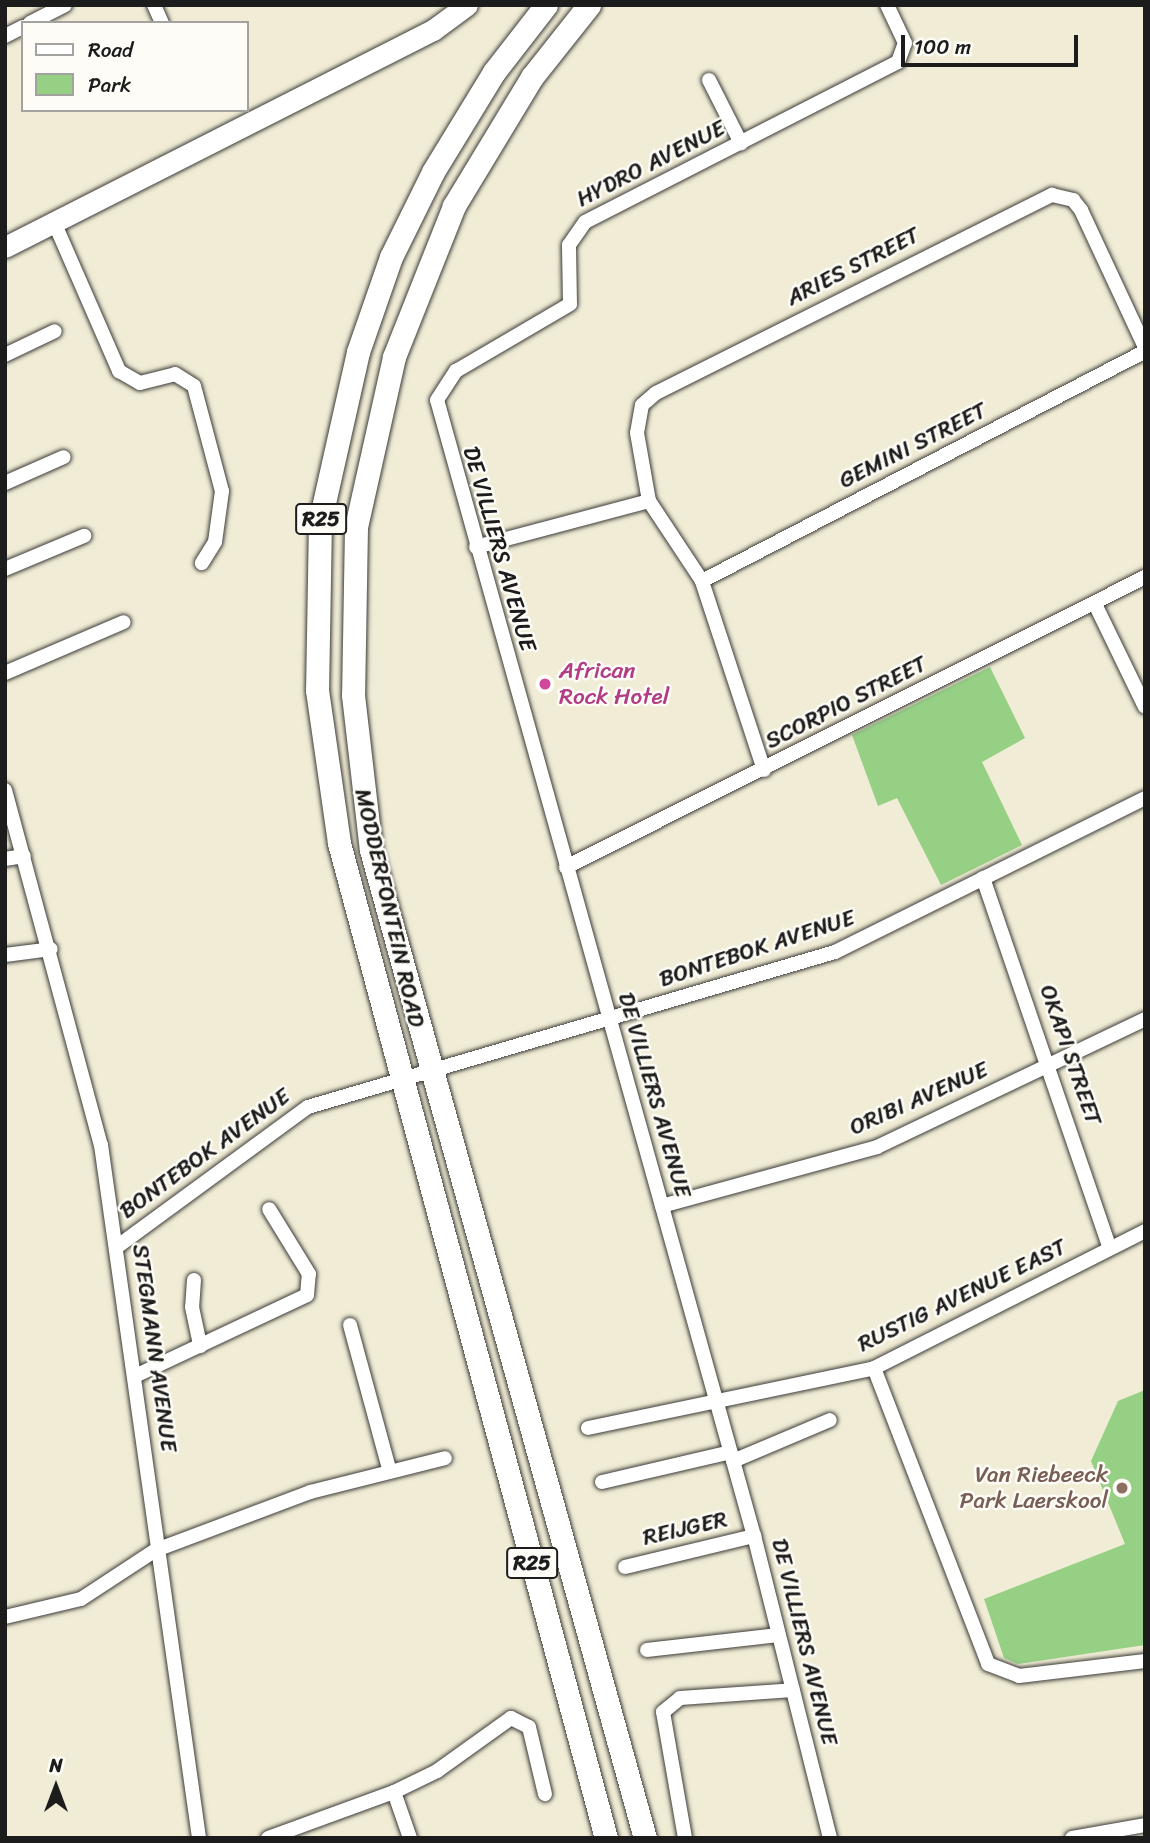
<!DOCTYPE html>
<html>
<head>
<meta charset="utf-8">
<style>
	body { margin:0 }
	#map { position:relative; width:1150px; height:1843px; overflow:hidden; background:#f0ecd5; font-family:Sriracha,sans-serif }
	div>[style] { position:absolute }
	.green>* { inset:0; background:#96d084 }
	.roads { filter:drop-shadow(0 0 2px #3c3b38) drop-shadow(0 0 2px #3c3b38) }
	.street>* { height:14px; margin:-7px; padding:0 7px; transform-origin:7px; border-radius:7px; background:#fff }
	.secondary>* { height:21px; margin:-10.5px; padding:0 10.5px; transform-origin:10.5px; border-radius:10.5px; background:#fff }
	.primary>* { height:23px; margin:-11.5px; padding:0 11.5px; transform-origin:11.5px; border-radius:11.5px; background:#fff }
	.dots>* { width:19px; height:19px; translate:-50% -50%; box-sizing:border-box; border:4px solid #fdfcf7; border-radius:50% }
	span { translate:-50% -50%; white-space:nowrap; text-align:center; line-height:1.15; -webkit-text-stroke:5px #fdfcf7; paint-order:stroke }
	.shield-label span { padding:2px 5px; background:#fdfcf7; border:2px solid; border-radius:5px; -webkit-text-stroke-width:0 }
	.shield-label { font-size:21px; color:#1c1c1c; font-weight:700 }
	.street-label { font-size:23px; color:#1c1c1c }
	.hotel-label { font-size:23px; color:#b23c85 }
	.left { translate:0 -50%; text-align:left }
	.education-label { font-size:23px; color:#785e54 }
	.right { translate:-100% -50%; text-align:right }
	.frame { position:absolute; inset:0; border:7px solid #1c1c1c; pointer-events:none }
	.legend { position:absolute; left:21px; top:21px; width:228px; height:91px; box-sizing:border-box; background:#fdfcf7; border:2px solid #a3a29f; margin:0; padding:9px 12px; list-style:none; font-size:21px; color:#1c1c1c }
	.legend li { display:flex; align-items:center; gap:14px; height:35px }
	.legend b { width:35px; border:2px solid #a3a29f }
	.north { position:absolute; left:21px; top:1752px; width:70px; height:70px; -webkit-text-stroke:5px #fdfcf7; paint-order:stroke; rotate:0deg; font-size:19px; font-weight:700; line-height:28px; text-align:center; color:#1c1c1c }
	.north::after { content:''; display:block; margin:auto; width:24px; height:32px; background:#1c1c1c; clip-path:polygon(50% 0,100% 100%,50% 72%,0 100%) }
	.scale { position:absolute; left:901px; top:35px; width:177px; height:32px; box-sizing:border-box; border:4px solid #1c1c1c; border-top:0; padding-left:9px; font-size:21px; line-height:24px; white-space:nowrap; color:#1c1c1c; -webkit-text-stroke:5px #fdfcf7; paint-order:stroke }
</style>
</head>
<body>
<div id="map">
	<div class="green">
		<div style="clip-path:polygon(990px 667px,1025px 738px,982px 762px,1022px 845px,941px 885px,897px 798px,878px 806px,852px 735px)"></div>
		<div style="clip-path:polygon(1145px 1390px,1145px 1645px,1018px 1664px,1004px 1658px,984px 1599px,1125px 1544px,1091px 1461px,1118px 1401px)"></div>
	</div>
	<div class="roads">
		<div class="street">
			<div style="left:154px;top:5px;width:20px;rotate:66deg"></div>
			<div style="left:30px;top:23px;width:39px;rotate:-27deg"></div>
			<div style="left:5px;top:36px;width:20px;rotate:-27deg"></div>
			<div style="left:709px;top:80px;width:71px;rotate:63.1deg"></div>
			<div style="left:54px;top:222px;width:163px;rotate:66.4deg"></div>
			<div style="left:119px;top:371px;width:24px;rotate:30deg"></div>
			<div style="left:140px;top:383px;width:36px;rotate:-14deg"></div>
			<div style="left:175px;top:374px;width:22px;rotate:32deg"></div>
			<div style="left:194px;top:386px;width:109px;rotate:75.1deg"></div>
			<div style="left:222px;top:491px;width:51px;rotate:97.8deg"></div>
			<div style="left:215px;top:542px;width:25px;rotate:122deg"></div>
			<div style="left:5px;top:355px;width:55px;rotate:-25.6deg"></div>
			<div style="left:5px;top:483px;width:64px;rotate:-23.8deg"></div>
			<div style="left:476px;top:547px;width:179px;rotate:-14.9deg"></div>
			<div style="left:5px;top:569px;width:86px;rotate:-22.7deg"></div>
			<div style="left:702px;top:581px;width:499px;rotate:-27.4deg"></div>
			<div style="left:1095px;top:604px;width:114px;rotate:64.1deg"></div>
			<div style="left:5px;top:673px;width:129px;rotate:-23.2deg"></div>
			<div style="left:764px;top:770px;width:199px;rotate:-108.2deg"></div>
			<div style="left:702px;top:581px;width:96px;rotate:-123.5deg"></div>
			<div style="left:649px;top:501px;width:69px;rotate:-100deg"></div>
			<div style="left:637px;top:433px;width:28px;rotate:-80deg"></div>
			<div style="left:642px;top:405px;width:18px;rotate:-41deg"></div>
			<div style="left:656px;top:393px;width:443px;rotate:-26.6deg"></div>
			<div style="left:1052px;top:195px;width:22px;rotate:13deg"></div>
			<div style="left:1073px;top:200px;width:13px;rotate:51deg"></div>
			<div style="left:1081px;top:210px;width:151px;rotate:65deg"></div>
			<div style="left:5px;top:790px;width:368px;rotate:74.9deg"></div>
			<div style="left:101px;top:1145px;width:700px;rotate:81.95deg"></div>
			<div style="left:5px;top:859px;width:19px;rotate:-9deg"></div>
			<div style="left:566px;top:867px;width:648px;rotate:-26.6deg"></div>
			<div style="left:983px;top:878px;width:391px;rotate:71.1deg"></div>
			<div style="left:5px;top:955px;width:46px;rotate:-7.4deg"></div>
			<div style="left:662px;top:1206px;width:223px;rotate:-15.3deg"></div>
			<div style="left:877px;top:1147px;width:297px;rotate:-25.5deg"></div>
			<div style="left:118px;top:1246px;width:235px;rotate:-36.2deg"></div>
			<div style="left:308px;top:1107px;width:549px;rotate:-16.39deg"></div>
			<div style="left:835px;top:952px;width:346px;rotate:-26.4deg"></div>
			<div style="left:194px;top:1280px;width:27px;rotate:94deg"></div>
			<div style="left:192px;top:1307px;width:40px;rotate:78deg"></div>
			<div style="left:350px;top:1325px;width:149px;rotate:74.8deg"></div>
			<div style="left:874px;top:1368px;width:317px;rotate:68.9deg"></div>
			<div style="left:988px;top:1664px;width:33px;rotate:21deg"></div>
			<div style="left:1019px;top:1676px;width:127px;rotate:-6.8deg"></div>
			<div style="left:135px;top:1376px;width:190px;rotate:-25.2deg"></div>
			<div style="left:307px;top:1295px;width:21px;rotate:-85deg"></div>
			<div style="left:309px;top:1274px;width:76px;rotate:-121.6deg"></div>
			<div style="left:588px;top:1428px;width:292px;rotate:-11.8deg"></div>
			<div style="left:874px;top:1368px;width:304px;rotate:-26.8deg"></div>
			<div style="left:733px;top:1461px;width:105px;rotate:-22.9deg"></div>
			<div style="left:602px;top:1482px;width:132px;rotate:-13.1deg"></div>
			<div style="left:625px;top:1567px;width:133px;rotate:-13.5deg"></div>
			<div style="left:5px;top:1617px;width:78px;rotate:-13.3deg"></div>
			<div style="left:81px;top:1599px;width:90px;rotate:-33.2deg"></div>
			<div style="left:156px;top:1550px;width:165px;rotate:-20.6deg"></div>
			<div style="left:310px;top:1492px;width:139px;rotate:-14.1deg"></div>
			<div style="left:647px;top:1650px;width:132px;rotate:-6.5deg"></div>
			<div style="left:394px;top:1792px;width:49px;rotate:70.8deg"></div>
			<div style="left:268px;top:1838px;width:134px;rotate:-20.1deg"></div>
			<div style="left:394px;top:1792px;width:48px;rotate:-26deg"></div>
			<div style="left:437px;top:1771px;width:91px;rotate:-35.6deg"></div>
			<div style="left:511px;top:1718px;width:20px;rotate:27deg"></div>
			<div style="left:529px;top:1727px;width:69px;rotate:76.6deg"></div>
			<div style="left:685px;top:1838px;width:128px;rotate:-99.9deg"></div>
			<div style="left:663px;top:1712px;width:22px;rotate:-39deg"></div>
			<div style="left:680px;top:1698px;width:113px;rotate:-4deg"></div>
			<div style="left:830px;top:1838px;width:311px;rotate:-104.1deg"></div>
			<div style="left:754px;top:1536px;width:1179px;rotate:-105.59deg"></div>
			<div style="left:437px;top:400px;width:35px;rotate:-57deg"></div>
			<div style="left:456px;top:371px;width:132px;rotate:-30.4deg"></div>
			<div style="left:570px;top:304px;width:59px;rotate:-91deg"></div>
			<div style="left:569px;top:245px;width:28px;rotate:-55deg"></div>
			<div style="left:585px;top:222px;width:352px;rotate:-27.1deg"></div>
			<div style="left:898px;top:62px;width:20px;rotate:-70deg"></div>
			<div style="left:905px;top:43px;width:42px;rotate:-115.3deg"></div>
			<div style="left:1072px;top:1838px;width:74px;rotate:-10.1deg"></div>
		</div>
		<div class="secondary">
			<div style="left:5px;top:247px;width:480px;rotate:-26.9deg"></div>
			<div style="left:433px;top:30px;width:42px;rotate:-36.3deg"></div>
		</div>
		<div class="primary">
			<div style="left:546px;top:5px;width:85px;rotate:127.8deg"></div>
			<div style="left:494px;top:72px;width:117px;rotate:121.4deg"></div>
			<div style="left:433px;top:172px;width:95px;rotate:116.3deg"></div>
			<div style="left:391px;top:257px;width:101px;rotate:109.2deg"></div>
			<div style="left:358px;top:352px;width:173px;rotate:102.7deg"></div>
			<div style="left:320px;top:521px;width:169px;rotate:91deg"></div>
			<div style="left:317px;top:690px;width:155px;rotate:81.8deg"></div>
			<div style="left:339px;top:843px;width:1030px;rotate:74.98deg"></div>
			<div style="left:589px;top:5px;width:92px;rotate:128.4deg"></div>
			<div style="left:532px;top:77px;width:151px;rotate:121.2deg"></div>
			<div style="left:454px;top:206px;width:162px;rotate:111.7deg"></div>
			<div style="left:394px;top:357px;width:174px;rotate:102.6deg"></div>
			<div style="left:356px;top:527px;width:168px;rotate:91deg"></div>
			<div style="left:353px;top:695px;width:156px;rotate:83.4deg"></div>
			<div style="left:371px;top:850px;width:1025px;rotate:74.5deg"></div>
		</div>
	</div>
	<div class="dots">
		<div style="left:545px;top:684px;background:#d1479c"></div>
		<div style="left:1122px;top:1488px;background:#8d6e63"></div>
	</div>
	<div class="shield-label">
		<span style="left:321px;top:519px">R25</span>
		<span style="left:532px;top:1563px">R25</span>
	</div>
	<div class="street-label">
		<span style="left:651px;top:164px;rotate:-27deg">HYDRO AVENUE</span>
		<span style="left:853px;top:267px;rotate:-27deg">ARIES STREET</span>
		<span style="left:913px;top:446px;rotate:-27deg">GEMINI STREET</span>
		<span style="left:499px;top:549px;rotate:74deg">DE VILLIERS AVENUE</span>
		<span style="left:846px;top:703px;rotate:-27deg">SCORPIO STREET</span>
		<span style="left:389px;top:908px;rotate:77deg">MODDERFONTEIN ROAD</span>
		<span style="left:757px;top:949px;rotate:-18deg">BONTEBOK AVENUE</span>
		<span style="left:1070px;top:1055px;rotate:71deg">OKAPI STREET</span>
		<span style="left:654px;top:1095px;rotate:74deg">DE VILLIERS AVENUE</span>
		<span style="left:919px;top:1099px;rotate:-24deg">ORIBI AVENUE</span>
		<span style="left:205px;top:1154px;rotate:-36deg">BONTEBOK AVENUE</span>
		<span style="left:962px;top:1296px;rotate:-26deg">RUSTIG AVENUE EAST</span>
		<span style="left:154px;top:1348px;rotate:82deg">STEGMANN AVENUE</span>
		<span style="left:685px;top:1529px;rotate:-13deg">REIJGER</span>
		<span style="left:804px;top:1642px;rotate:76deg">DE VILLIERS AVENUE</span>
	</div>
	<div class="hotel-label">
		<span class="left" style="left:559px;top:684px">African<br>Rock Hotel</span>
	</div>
	<div class="education-label">
		<span class="right" style="left:1108px;top:1488px">Van Riebeeck<br>Park Laerskool</span>
	</div>
	<div class="frame"></div>
	<ul class="legend">
	<li><b style="height:9px;background:#fff"></b>Road</li>
	<li><b style="height:19px;background:#96d084"></b>Park</li>
	</ul>
	<div class="north">N</div>
	<div class="scale">100 m</div>
</div>
</body>
</html>
